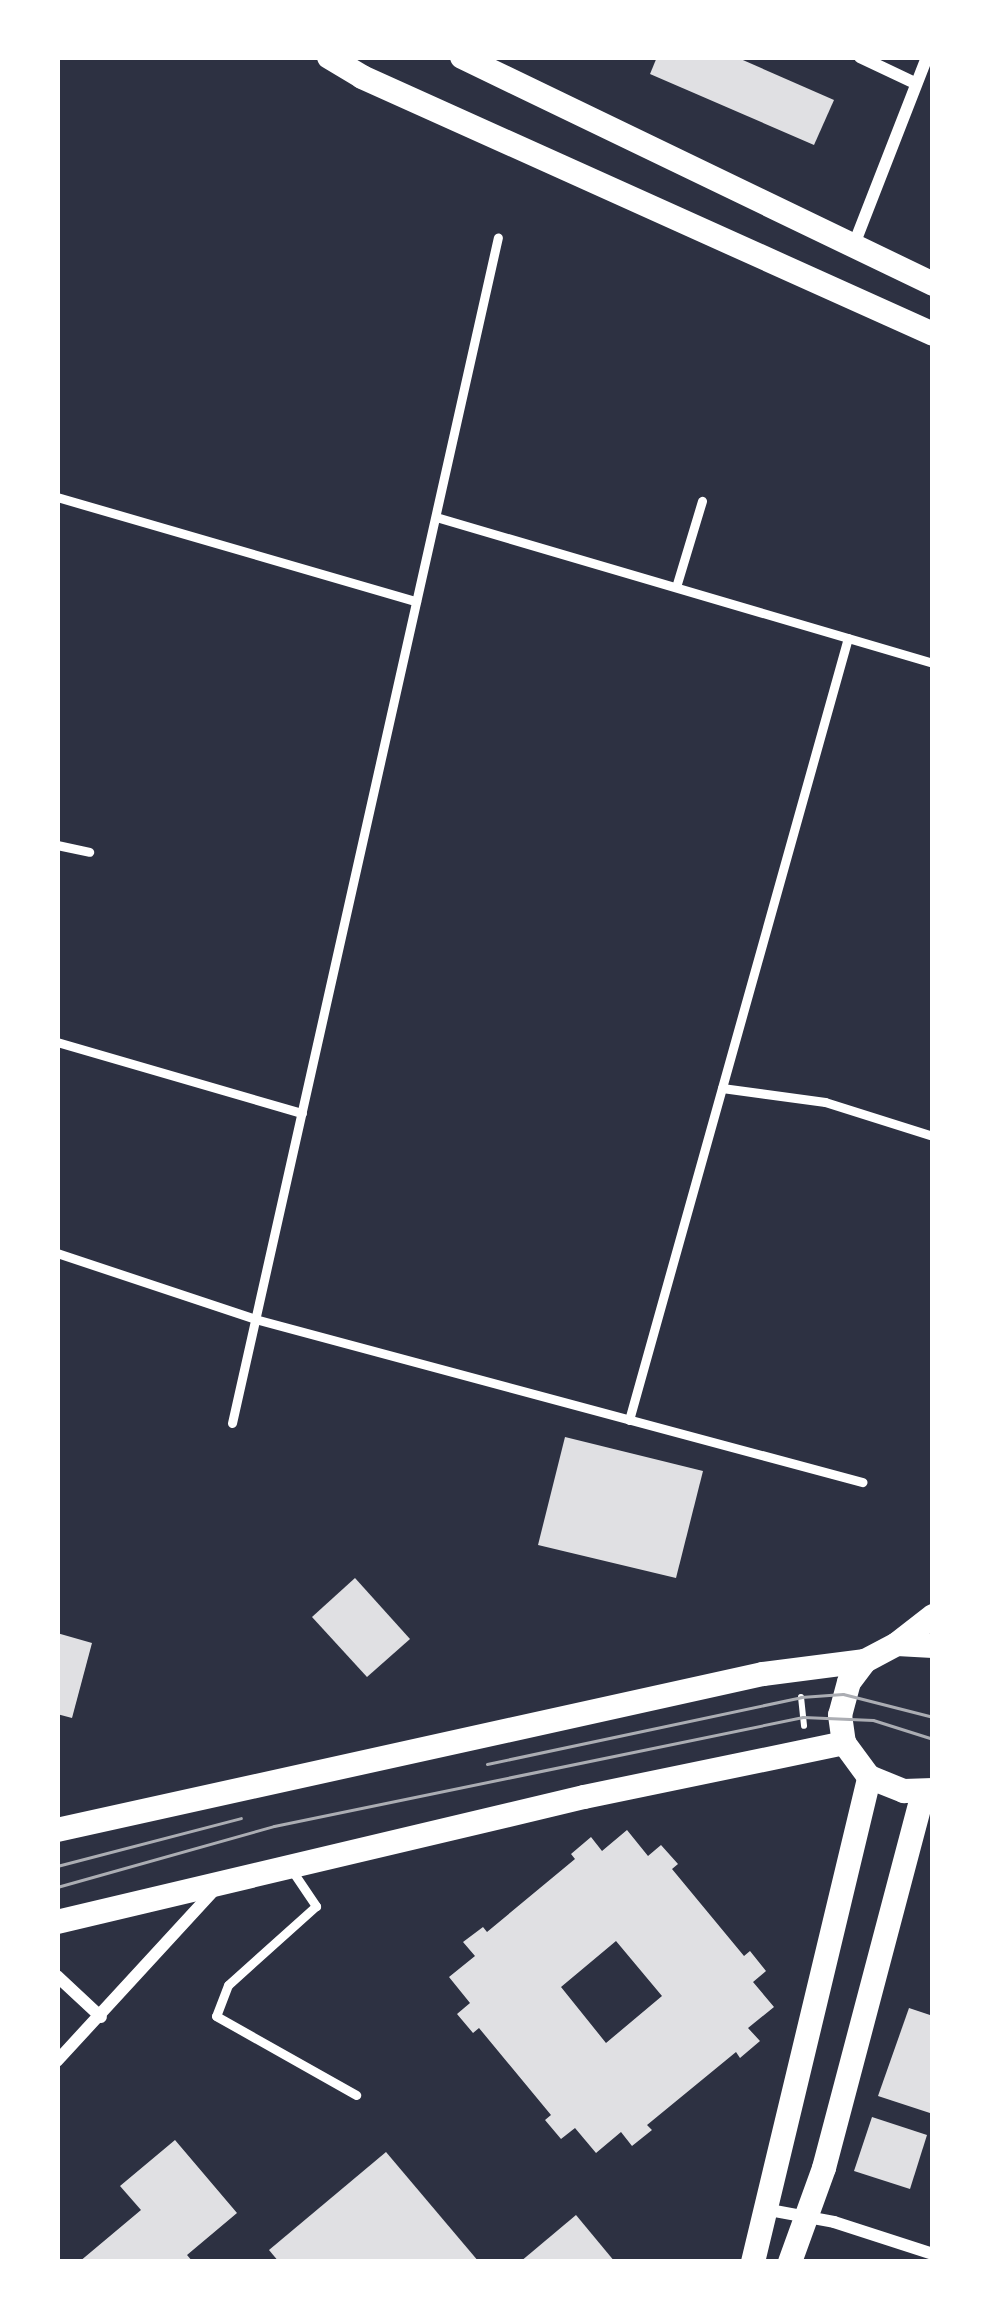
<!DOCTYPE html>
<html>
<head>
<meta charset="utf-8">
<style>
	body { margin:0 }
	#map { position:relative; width:990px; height:2319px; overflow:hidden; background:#2d3142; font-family:Signika,sans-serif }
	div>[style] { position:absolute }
	.building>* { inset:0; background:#e0e0e3 }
	.path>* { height:6px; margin:-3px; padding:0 3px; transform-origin:3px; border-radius:3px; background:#fff }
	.service>* { height:9px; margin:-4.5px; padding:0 4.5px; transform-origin:4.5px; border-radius:4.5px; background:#fff }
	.minor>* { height:12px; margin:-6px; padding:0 6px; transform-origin:6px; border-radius:6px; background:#fff }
	.secondary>* { height:24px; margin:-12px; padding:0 12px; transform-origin:12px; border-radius:12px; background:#fff }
	.tram>* { height:3px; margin:-1.5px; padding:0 1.5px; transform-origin:1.5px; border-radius:1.5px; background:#abadb3 }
	span { translate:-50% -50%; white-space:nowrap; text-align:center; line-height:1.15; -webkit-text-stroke:9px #fff; paint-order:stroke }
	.frame { position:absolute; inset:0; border:60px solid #fff; pointer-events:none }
</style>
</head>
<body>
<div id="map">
	<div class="building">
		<div style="clip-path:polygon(657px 57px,736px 57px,834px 100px,814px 145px,650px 74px)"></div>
		<div style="clip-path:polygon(565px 1437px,703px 1471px,676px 1578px,538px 1545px)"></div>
		<div style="clip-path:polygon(355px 1578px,410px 1639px,367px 1677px,312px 1617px)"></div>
		<div style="clip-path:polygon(57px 1633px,92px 1643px,72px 1718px,57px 1714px)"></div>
		<div style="clip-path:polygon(evenodd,627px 1830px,648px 1856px,661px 1845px,678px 1864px,672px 1869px,744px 1956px,750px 1951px,766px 1971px,753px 1982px,774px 2007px,748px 2028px,760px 2041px,740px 2058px,736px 2052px,647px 2125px,652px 2130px,632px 2146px,621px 2132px,596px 2153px,575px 2128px,561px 2139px,545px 2120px,551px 2115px,479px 2028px,473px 2033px,457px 2014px,470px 2003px,449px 1977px,475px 1956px,463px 1942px,483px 1927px,487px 1932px,575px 1859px,571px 1854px,591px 1837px,602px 1851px,627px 1830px,616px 1941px,662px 1996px,606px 2043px,561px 1987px,616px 1941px)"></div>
		<div style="clip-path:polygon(909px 2008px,933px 2016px,933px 2114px,878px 2096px)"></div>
		<div style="clip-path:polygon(872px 2117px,927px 2135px,910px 2189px,854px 2171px)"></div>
		<div style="clip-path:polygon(175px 2140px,237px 2213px,187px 2255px,193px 2262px,79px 2262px,141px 2210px,120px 2186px)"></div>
		<div style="clip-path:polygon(386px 2152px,479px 2262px,279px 2262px,269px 2250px)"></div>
		<div style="clip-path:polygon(576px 2215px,615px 2262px,520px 2262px)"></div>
	</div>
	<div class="path">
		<div style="left:801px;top:1697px;width:29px;rotate:84deg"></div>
	</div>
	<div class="service">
		<div style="left:57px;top:497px;width:374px;rotate:16.2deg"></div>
		<div style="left:436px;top:517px;width:518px;rotate:16.37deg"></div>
		<div style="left:676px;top:587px;width:90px;rotate:-73.2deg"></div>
		<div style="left:57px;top:845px;width:33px;rotate:12deg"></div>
		<div style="left:57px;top:1042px;width:255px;rotate:16.2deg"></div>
		<div style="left:722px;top:1088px;width:104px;rotate:7.7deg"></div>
		<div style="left:825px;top:1102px;width:113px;rotate:17.5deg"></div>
		<div style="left:57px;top:1253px;width:209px;rotate:18.4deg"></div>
		<div style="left:255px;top:1319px;width:629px;rotate:15.03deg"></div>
		<div style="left:629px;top:1420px;width:812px;rotate:-74.36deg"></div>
		<div style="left:232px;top:1423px;width:1215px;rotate:-77.36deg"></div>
		<div style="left:291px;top:1869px;width:45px;rotate:56deg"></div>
		<div style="left:316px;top:1906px;width:118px;rotate:138.1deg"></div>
		<div style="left:228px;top:1985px;width:33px;rotate:111deg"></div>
		<div style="left:216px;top:2016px;width:161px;rotate:29.4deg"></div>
	</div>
	<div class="minor">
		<div style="left:860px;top:57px;width:61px;rotate:25.3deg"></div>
		<div style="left:853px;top:247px;width:204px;rotate:-68.7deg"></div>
		<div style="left:57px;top:1976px;width:60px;rotate:43deg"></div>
		<div style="left:57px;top:2061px;width:232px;rotate:-47.4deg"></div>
		<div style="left:764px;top:2209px;width:71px;rotate:10.5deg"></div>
		<div style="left:834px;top:2222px;width:104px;rotate:17.9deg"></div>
	</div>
	<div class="secondary">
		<div style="left:329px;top:57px;width:39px;rotate:31deg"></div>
		<div style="left:362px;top:77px;width:626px;rotate:24.23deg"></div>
		<div style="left:462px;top:57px;width:523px;rotate:25.73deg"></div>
		<div style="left:897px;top:1644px;width:46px;rotate:-37.9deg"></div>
		<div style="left:933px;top:1646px;width:36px;rotate:-177deg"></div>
		<div style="left:897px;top:1644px;width:36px;rotate:152deg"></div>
		<div style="left:865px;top:1661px;width:26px;rotate:127deg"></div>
		<div style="left:849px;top:1682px;width:34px;rotate:105deg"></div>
		<div style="left:840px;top:1715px;width:28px;rotate:82deg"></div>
		<div style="left:844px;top:1743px;width:42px;rotate:53.7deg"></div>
		<div style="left:869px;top:1777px;width:38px;rotate:22deg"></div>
		<div style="left:904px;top:1791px;width:29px;rotate:-2deg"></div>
		<div style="left:57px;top:1830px;width:723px;rotate:-12.46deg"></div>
		<div style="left:763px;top:1674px;width:103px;rotate:-7.3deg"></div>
		<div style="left:57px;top:1922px;width:542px;rotate:-13.34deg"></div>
		<div style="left:584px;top:1797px;width:266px;rotate:-11.7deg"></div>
		<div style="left:753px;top:2262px;width:499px;rotate:-76.5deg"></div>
		<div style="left:790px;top:2262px;width:100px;rotate:-70.1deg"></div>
		<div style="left:824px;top:2168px;width:389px;rotate:-75.2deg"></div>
	</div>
	<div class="tram">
		<div style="left:487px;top:1764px;width:321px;rotate:-12deg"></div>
		<div style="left:801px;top:1697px;width:42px;rotate:-4.1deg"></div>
		<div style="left:843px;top:1694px;width:93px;rotate:14.3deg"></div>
		<div style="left:57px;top:1866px;width:190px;rotate:-14.6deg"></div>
		<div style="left:57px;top:1887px;width:225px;rotate:-15.7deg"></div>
		<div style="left:274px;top:1826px;width:540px;rotate:-11.64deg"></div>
		<div style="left:803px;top:1717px;width:70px;rotate:2.5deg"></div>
		<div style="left:873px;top:1720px;width:63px;rotate:17.6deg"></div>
	</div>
	<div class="frame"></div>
</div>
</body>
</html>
